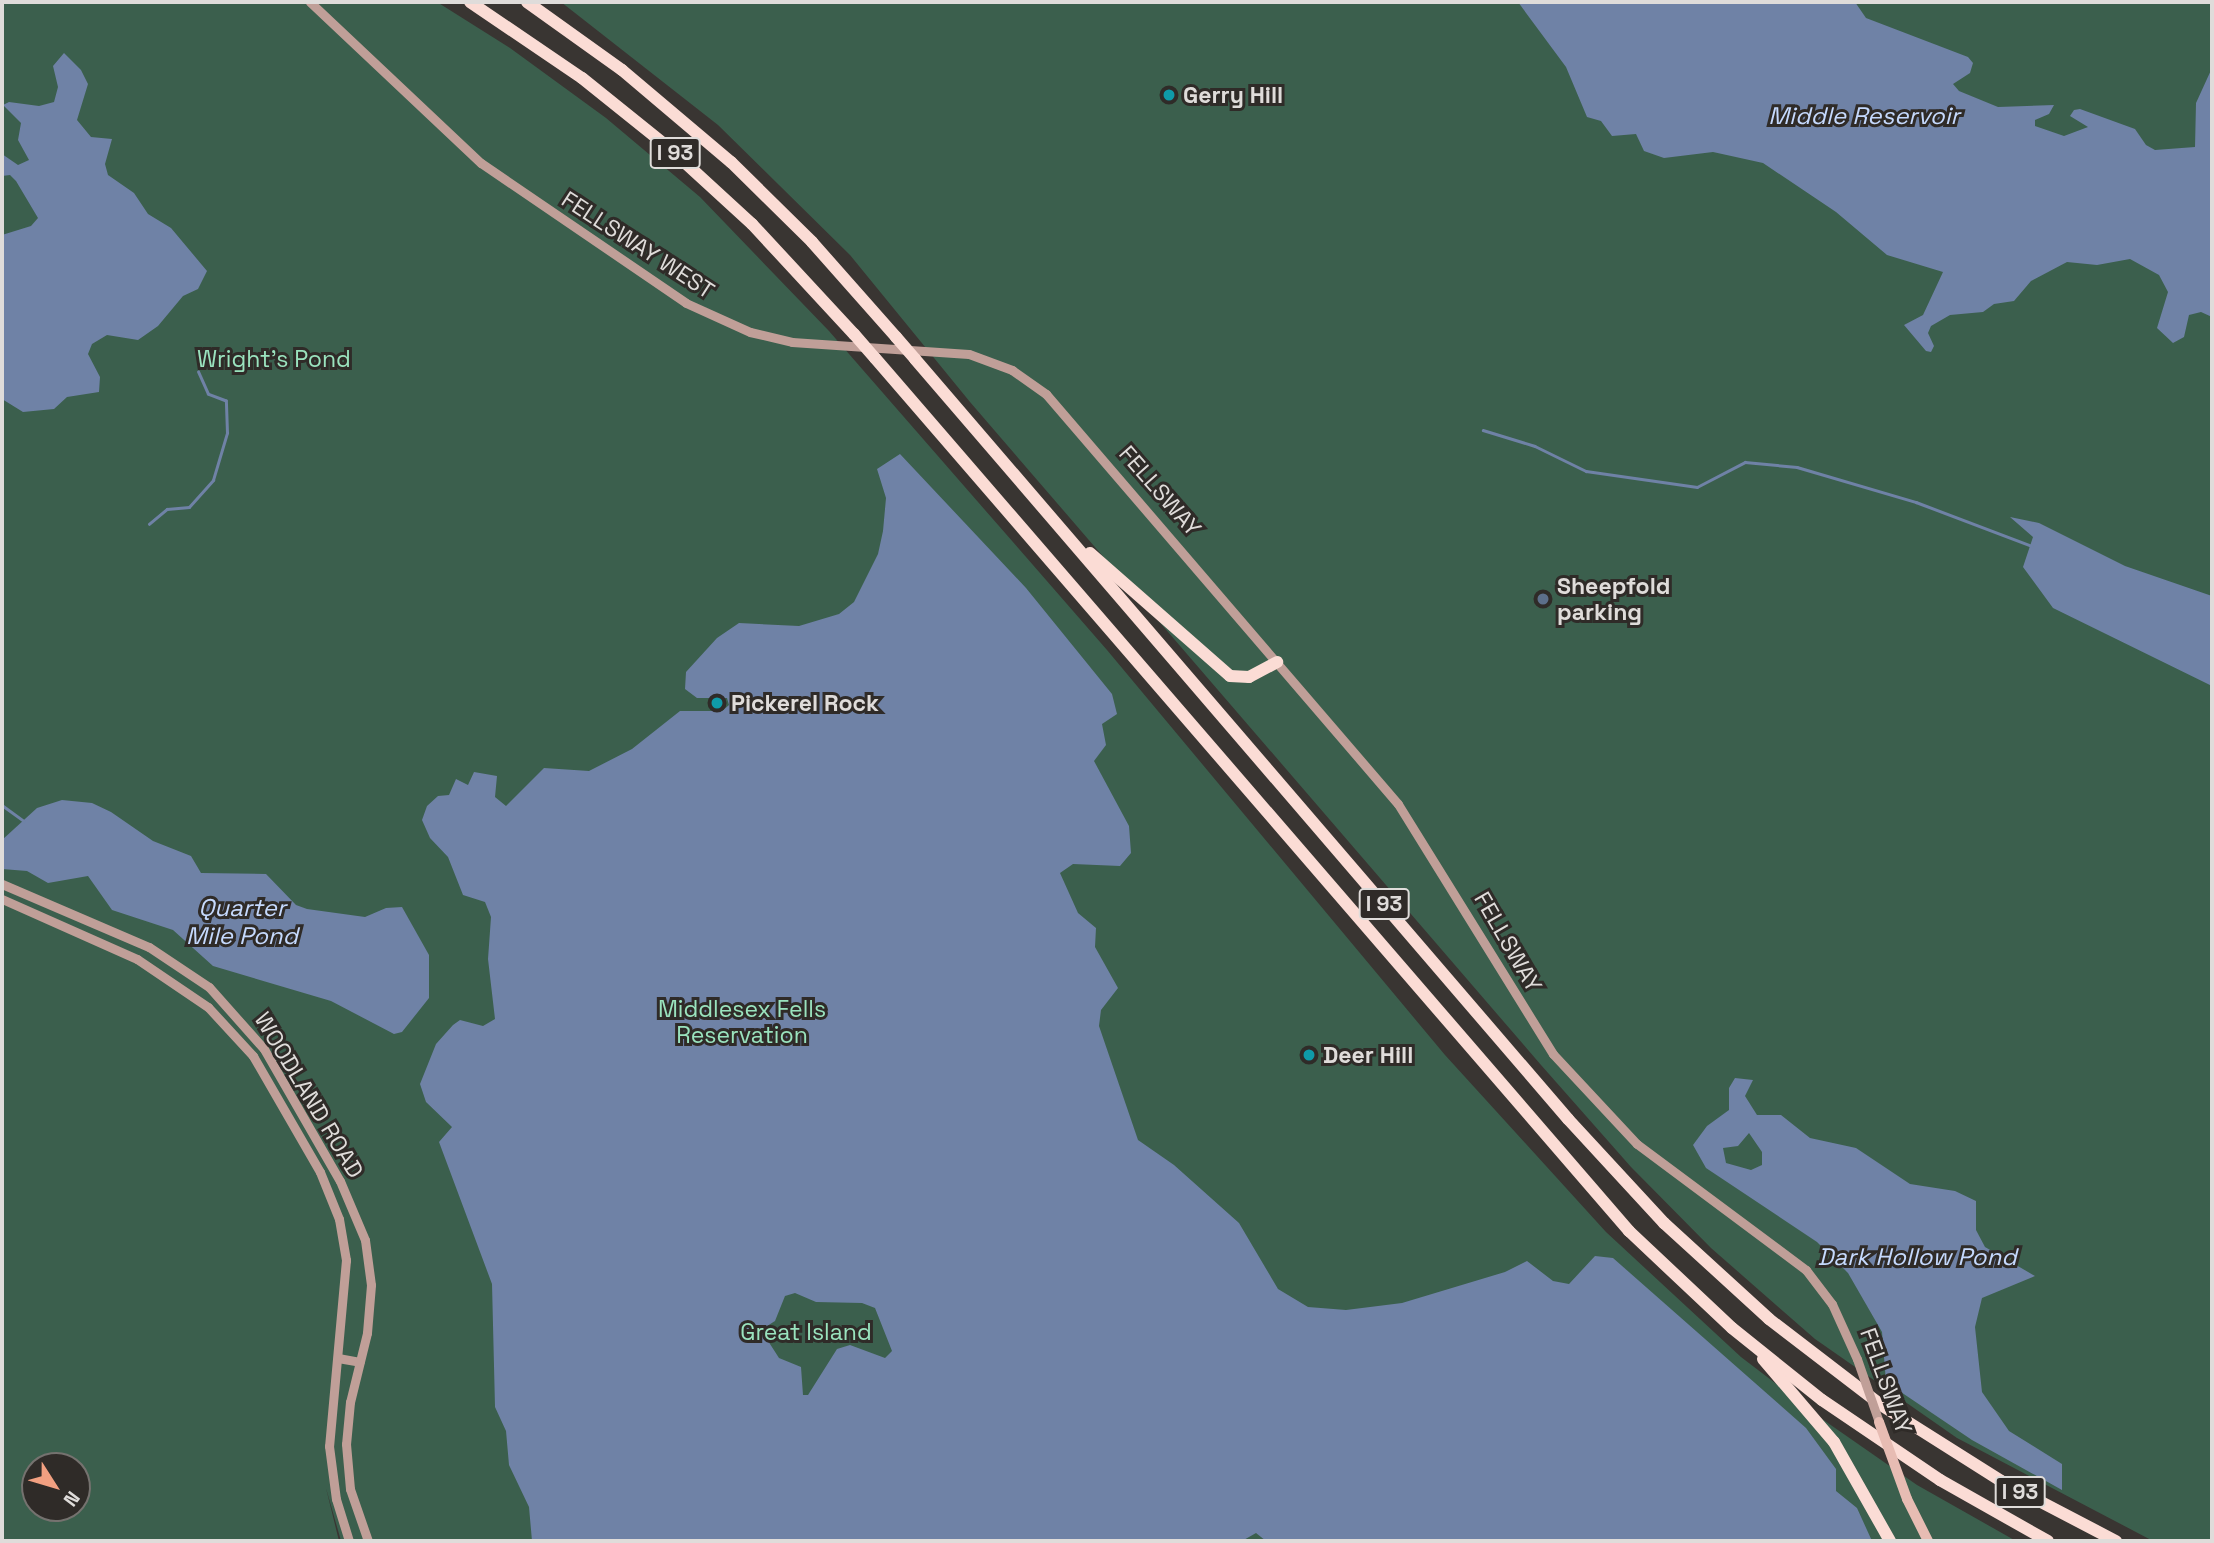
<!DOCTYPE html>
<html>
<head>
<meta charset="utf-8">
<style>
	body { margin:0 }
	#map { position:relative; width:2214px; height:1543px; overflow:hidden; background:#393532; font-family:"Space Grotesk",sans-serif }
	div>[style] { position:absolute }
	.green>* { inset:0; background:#3b5f4d }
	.water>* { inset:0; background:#6f82a6 }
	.stream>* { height:2.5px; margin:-1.25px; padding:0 1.25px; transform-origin:1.25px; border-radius:1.25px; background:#6f82a6 }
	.secondary>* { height:9px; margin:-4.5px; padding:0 4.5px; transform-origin:4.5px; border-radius:4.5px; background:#c09f98 }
	.primary>* { height:10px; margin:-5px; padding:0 5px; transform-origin:5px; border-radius:5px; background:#e7bcb3 }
	.motorway>* { height:12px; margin:-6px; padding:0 6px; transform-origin:6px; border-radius:6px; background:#fbdcd5 }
	.secondary-bridge>* { height:9px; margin:-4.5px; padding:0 4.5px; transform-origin:4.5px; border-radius:4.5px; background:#c09f98 }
	.primary-bridge>* { height:10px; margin:-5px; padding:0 5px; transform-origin:5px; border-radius:5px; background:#e7bcb3 }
	.motorway-bridge>* { height:12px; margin:-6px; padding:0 6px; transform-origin:6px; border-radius:6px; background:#fbdcd5 }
	.dots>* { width:19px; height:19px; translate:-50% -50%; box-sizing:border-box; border:4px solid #2f2b28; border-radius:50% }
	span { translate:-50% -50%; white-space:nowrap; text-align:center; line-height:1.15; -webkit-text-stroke:6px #2f2b28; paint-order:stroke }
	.shield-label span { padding:2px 5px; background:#2f2b28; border:2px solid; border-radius:5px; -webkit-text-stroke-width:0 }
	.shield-label { font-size:21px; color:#dfdcda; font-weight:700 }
	.poi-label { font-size:23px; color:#dfdcda; font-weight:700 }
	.left { translate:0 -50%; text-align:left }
	.street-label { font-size:23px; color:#dfdcda }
	.park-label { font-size:23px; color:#9ae3be }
	.water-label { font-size:24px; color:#c5d9fd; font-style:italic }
	.frame { position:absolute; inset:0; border:4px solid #dfdcda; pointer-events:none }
	.north { position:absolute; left:21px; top:1452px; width:70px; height:70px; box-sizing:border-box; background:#2f2b28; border:2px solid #75726f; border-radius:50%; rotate:127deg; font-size:19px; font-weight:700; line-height:28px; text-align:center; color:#dfdcda }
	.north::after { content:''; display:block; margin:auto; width:24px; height:32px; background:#f2a081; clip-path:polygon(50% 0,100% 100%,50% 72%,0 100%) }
</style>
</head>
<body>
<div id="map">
	<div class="green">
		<div style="clip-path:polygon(evenodd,2px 2px,437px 2px,510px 48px,606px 118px,700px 197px,829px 331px,1107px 650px,1445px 1055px,1606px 1232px,1741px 1357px,1825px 1421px,1917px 1485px,2016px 1541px,341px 1541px,326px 1488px,339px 1541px,2px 1541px,2px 2px,35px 1466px,77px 1466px,77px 1508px,35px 1508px,35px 1466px)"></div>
		<div style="clip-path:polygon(561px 2px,2212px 2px,2212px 1541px,2153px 1541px,1957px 1438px,1815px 1339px,1711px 1248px,1631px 1167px,1541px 1065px,970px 402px,850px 255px,718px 125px)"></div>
	</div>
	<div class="water">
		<div style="clip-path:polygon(1518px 2px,1855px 2px,1866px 18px,1968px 57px,1973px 63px,1970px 73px,1953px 84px,1959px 91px,1998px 107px,2054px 105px,2049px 114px,2035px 120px,2035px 126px,2064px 136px,2088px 127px,2070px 116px,2074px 110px,2080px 109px,2135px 129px,2146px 145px,2155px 150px,2195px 147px,2196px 103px,2212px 68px,2212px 317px,2201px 312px,2189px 315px,2184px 337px,2173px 343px,2157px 328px,2168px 292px,2159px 275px,2130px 259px,2097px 265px,2067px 262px,2031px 281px,2014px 301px,1994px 304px,1983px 312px,1950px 315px,1931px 326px,1928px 333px,1934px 346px,1931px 352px,1926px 351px,1904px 325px,1923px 315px,1943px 272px,1887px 255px,1836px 212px,1763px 163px,1713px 152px,1664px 158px,1644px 151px,1636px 134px,1612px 136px,1601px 121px,1587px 117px,1566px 67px)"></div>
		<div style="clip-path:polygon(64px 53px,81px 70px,88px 84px,77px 120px,91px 137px,112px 139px,105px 164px,108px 175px,134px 193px,148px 214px,171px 228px,207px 271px,198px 289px,183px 296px,158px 326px,138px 340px,107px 335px,92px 344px,88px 354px,100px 377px,99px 392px,67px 397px,54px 409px,23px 412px,2px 399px,2px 235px,31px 226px,38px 218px,16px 181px,10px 175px,2px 176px,2px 154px,18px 165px,29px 160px,18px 140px,21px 123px,3px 105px,9px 102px,39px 106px,54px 102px,58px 87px,53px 66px)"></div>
		<div style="clip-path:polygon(evenodd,900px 454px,1026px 588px,1112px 694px,1117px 714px,1102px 724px,1106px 745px,1094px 761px,1129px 826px,1131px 853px,1120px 866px,1073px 864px,1060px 873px,1078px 913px,1096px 928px,1095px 947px,1118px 988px,1101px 1010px,1099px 1026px,1138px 1140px,1174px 1165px,1239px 1223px,1278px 1289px,1308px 1307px,1346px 1310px,1402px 1303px,1505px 1272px,1527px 1261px,1553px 1281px,1569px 1284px,1595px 1256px,1613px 1258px,1806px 1428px,1836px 1469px,1836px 1491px,1857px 1508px,1872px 1541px,1266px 1541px,1256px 1533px,1242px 1541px,532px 1541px,529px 1507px,509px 1465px,506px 1431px,495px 1407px,492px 1284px,439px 1142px,452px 1127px,426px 1102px,420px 1084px,436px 1044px,453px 1025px,460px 1020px,483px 1026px,495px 1019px,488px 959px,491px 917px,485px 902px,463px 895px,448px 857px,430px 838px,422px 820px,427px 806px,438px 796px,449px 795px,456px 779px,468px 785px,474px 772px,497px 776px,495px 797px,506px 806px,544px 768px,589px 771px,632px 749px,680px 711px,722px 711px,729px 705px,727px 698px,697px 698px,685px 689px,686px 672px,717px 638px,739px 623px,799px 626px,839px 614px,854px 602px,878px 554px,883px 531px,886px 498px,877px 469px,900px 454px,795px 1293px,816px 1302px,862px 1303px,875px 1308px,892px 1351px,885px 1358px,850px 1345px,837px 1349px,808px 1395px,803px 1395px,801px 1367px,779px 1358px,761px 1330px,775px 1321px,785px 1296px,795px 1293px)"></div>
		<div style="clip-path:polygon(2010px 517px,2039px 523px,2125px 566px,2212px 596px,2212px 686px,2053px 608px,2023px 567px,2033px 537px)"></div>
		<div style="clip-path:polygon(62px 800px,92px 803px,111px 812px,153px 841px,191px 856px,201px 873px,266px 874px,296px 905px,307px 909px,365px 917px,386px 908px,402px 907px,429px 955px,429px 998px,402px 1032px,394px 1034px,331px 1001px,213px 966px,173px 930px,112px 910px,88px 876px,48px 883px,27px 871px,2px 869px,2px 840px,37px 808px)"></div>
		<div style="clip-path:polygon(evenodd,1735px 1078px,1753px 1080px,1745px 1096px,1757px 1115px,1781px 1115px,1810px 1138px,1856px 1148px,1910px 1184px,1955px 1191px,1976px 1201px,1976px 1230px,1985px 1247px,2035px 1276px,1982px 1298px,1975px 1327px,1982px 1392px,2009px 1431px,2062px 1464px,2062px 1490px,1972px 1440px,1886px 1382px,1882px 1332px,1848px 1273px,1817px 1242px,1706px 1168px,1693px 1145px,1707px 1126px,1729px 1110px,1729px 1088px,1735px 1078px,1749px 1133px,1762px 1152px,1762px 1165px,1751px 1170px,1726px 1163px,1723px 1148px,1738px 1146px,1749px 1133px)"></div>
	</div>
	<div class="stream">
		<div style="left:1483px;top:430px;width:54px;rotate:17.1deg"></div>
		<div style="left:1535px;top:446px;width:57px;rotate:26.1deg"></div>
		<div style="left:1586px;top:471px;width:112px;rotate:8.2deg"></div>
		<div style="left:1697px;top:487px;width:54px;rotate:-27.5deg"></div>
		<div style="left:1745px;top:462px;width:52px;rotate:5.5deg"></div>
		<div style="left:1797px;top:467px;width:124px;rotate:16.4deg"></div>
		<div style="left:1916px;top:502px;width:124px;rotate:20.8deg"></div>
		<div style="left:149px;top:524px;width:23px;rotate:-40deg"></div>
		<div style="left:167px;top:509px;width:22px;rotate:-5deg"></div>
		<div style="left:189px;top:507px;width:36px;rotate:-48deg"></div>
		<div style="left:213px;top:480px;width:49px;rotate:-73.4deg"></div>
		<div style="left:227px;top:433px;width:32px;rotate:-92deg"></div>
		<div style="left:226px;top:401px;width:19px;rotate:-159deg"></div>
		<div style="left:208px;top:394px;width:24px;rotate:-114deg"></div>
		<div style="left:2px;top:805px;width:27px;rotate:36deg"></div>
	</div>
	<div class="secondary">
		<div style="left:310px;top:2px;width:235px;rotate:43.3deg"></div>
		<div style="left:481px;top:163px;width:248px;rotate:34.3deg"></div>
		<div style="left:686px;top:303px;width:70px;rotate:24.4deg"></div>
		<div style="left:750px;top:332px;width:43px;rotate:13.4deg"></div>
		<div style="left:792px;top:342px;width:177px;rotate:3.9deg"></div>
		<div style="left:969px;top:354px;width:46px;rotate:20.4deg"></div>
		<div style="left:1012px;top:370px;width:42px;rotate:35.2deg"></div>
		<div style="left:1046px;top:394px;width:540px;rotate:49.35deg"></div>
		<div style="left:1398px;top:804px;width:294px;rotate:58.2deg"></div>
		<div style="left:1553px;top:1054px;width:123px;rotate:47deg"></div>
		<div style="left:1637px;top:1144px;width:211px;rotate:36.7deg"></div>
		<div style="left:1806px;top:1270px;width:43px;rotate:52.6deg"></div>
		<div style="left:1832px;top:1304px;width:60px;rotate:65.6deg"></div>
		<div style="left:2px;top:884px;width:160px;rotate:23.2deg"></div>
		<div style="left:149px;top:947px;width:72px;rotate:33.7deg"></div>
		<div style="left:209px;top:987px;width:83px;rotate:48.4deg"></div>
		<div style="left:264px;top:1049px;width:152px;rotate:60.1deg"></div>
		<div style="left:340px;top:1181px;width:64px;rotate:67deg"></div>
		<div style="left:365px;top:1240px;width:45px;rotate:82.4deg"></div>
		<div style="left:371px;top:1285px;width:48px;rotate:94.8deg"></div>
		<div style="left:367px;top:1333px;width:71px;rotate:103.8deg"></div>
		<div style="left:350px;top:1402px;width:42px;rotate:95.4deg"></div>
		<div style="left:346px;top:1444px;width:45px;rotate:84.9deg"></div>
		<div style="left:350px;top:1489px;width:55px;rotate:70.9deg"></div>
		<div style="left:2px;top:899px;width:148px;rotate:24deg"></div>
		<div style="left:137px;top:959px;width:86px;rotate:34.1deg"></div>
		<div style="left:208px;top:1007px;width:67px;rotate:47.4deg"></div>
		<div style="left:253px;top:1056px;width:134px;rotate:60deg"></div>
		<div style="left:320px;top:1172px;width:51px;rotate:68deg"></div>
		<div style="left:339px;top:1219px;width:42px;rotate:80.3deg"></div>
		<div style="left:346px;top:1260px;width:187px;rotate:95.2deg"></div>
		<div style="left:329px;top:1446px;width:53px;rotate:82.5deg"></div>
		<div style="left:336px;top:1499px;width:44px;rotate:72.8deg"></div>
		<div style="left:338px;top:1358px;width:22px;rotate:10deg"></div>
	</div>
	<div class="primary">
		<div style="left:1907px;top:1499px;width:47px;rotate:63.4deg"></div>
	</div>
	<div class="motorway">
		<div style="left:470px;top:2px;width:135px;rotate:34.2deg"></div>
		<div style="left:582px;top:78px;width:112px;rotate:38.8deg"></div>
		<div style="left:669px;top:148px;width:113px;rotate:42.5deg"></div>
		<div style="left:752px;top:224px;width:150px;rotate:47.2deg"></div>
		<div style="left:527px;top:2px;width:117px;rotate:35.6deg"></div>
		<div style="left:622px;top:70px;width:143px;rotate:40.2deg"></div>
		<div style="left:731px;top:162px;width:114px;rotate:44.6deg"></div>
		<div style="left:812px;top:242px;width:127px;rotate:48.5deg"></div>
		<div style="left:875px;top:358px;width:1154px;rotate:49.18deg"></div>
		<div style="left:1629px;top:1231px;width:141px;rotate:43.3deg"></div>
		<div style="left:1732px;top:1328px;width:115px;rotate:38.7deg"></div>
		<div style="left:1822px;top:1400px;width:143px;rotate:34.1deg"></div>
		<div style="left:1940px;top:1480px;width:124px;rotate:29.5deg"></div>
		<div style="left:915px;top:359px;width:1002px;rotate:49.33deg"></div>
		<div style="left:1568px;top:1119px;width:142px;rotate:47.3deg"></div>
		<div style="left:1664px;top:1223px;width:142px;rotate:42.4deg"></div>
		<div style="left:1769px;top:1319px;width:141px;rotate:37.5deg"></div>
		<div style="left:1881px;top:1405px;width:142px;rotate:32.3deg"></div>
		<div style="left:2001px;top:1481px;width:130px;rotate:27.6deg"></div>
		<div style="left:1090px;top:553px;width:186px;rotate:41.3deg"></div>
		<div style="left:1230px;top:676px;width:19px;rotate:3deg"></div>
		<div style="left:1249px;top:677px;width:32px;rotate:-28deg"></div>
		<div style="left:1763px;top:1359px;width:109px;rotate:49.5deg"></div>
		<div style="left:1834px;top:1442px;width:114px;rotate:60.5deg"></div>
	</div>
	<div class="secondary-bridge">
		<div style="left:1857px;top:1359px;width:67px;rotate:70.8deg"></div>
	</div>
	<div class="primary-bridge">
		<div style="left:1879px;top:1422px;width:82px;rotate:70deg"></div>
	</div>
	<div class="motorway-bridge">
		<div style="left:854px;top:334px;width:32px;rotate:49deg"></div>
		<div style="left:896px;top:337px;width:29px;rotate:49deg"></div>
	</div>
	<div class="dots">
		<div style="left:1169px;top:95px;background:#0f9aa8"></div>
		<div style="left:1543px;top:599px;background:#5c6f8a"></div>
		<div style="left:717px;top:703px;background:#0f9aa8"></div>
		<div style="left:1309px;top:1055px;background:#0f9aa8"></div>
	</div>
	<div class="shield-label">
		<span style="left:675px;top:153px">I 93</span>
		<span style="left:1384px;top:904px">I 93</span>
		<span style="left:2020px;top:1492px">I 93</span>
	</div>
	<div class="poi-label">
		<span class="left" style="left:1183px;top:95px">Gerry Hill</span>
		<span class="left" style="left:1557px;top:599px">Sheepfold<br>parking</span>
		<span class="left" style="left:731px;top:703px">Pickerel Rock</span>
		<span class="left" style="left:1323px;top:1055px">Deer Hill</span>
	</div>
	<div class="street-label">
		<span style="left:638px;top:245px;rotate:33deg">FELLSWAY WEST</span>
		<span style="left:1160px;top:491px;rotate:49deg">FELLSWAY</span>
		<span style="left:1508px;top:942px;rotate:60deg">FELLSWAY</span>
		<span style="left:309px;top:1095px;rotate:59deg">WOODLAND ROAD</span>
		<span style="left:1886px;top:1381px;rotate:70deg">FELLSWAY</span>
	</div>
	<div class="park-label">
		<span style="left:274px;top:359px">Wright's Pond</span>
		<span style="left:742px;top:1022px">Middlesex Fells<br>Reservation</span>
		<span style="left:806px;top:1332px">Great Island</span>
	</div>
	<div class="water-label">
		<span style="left:1864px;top:116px">Middle Reservoir</span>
		<span style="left:242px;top:922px">Quarter<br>Mile Pond</span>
		<span style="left:1917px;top:1257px">Dark Hollow Pond</span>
	</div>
	<div class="frame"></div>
	<div class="north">N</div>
</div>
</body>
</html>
